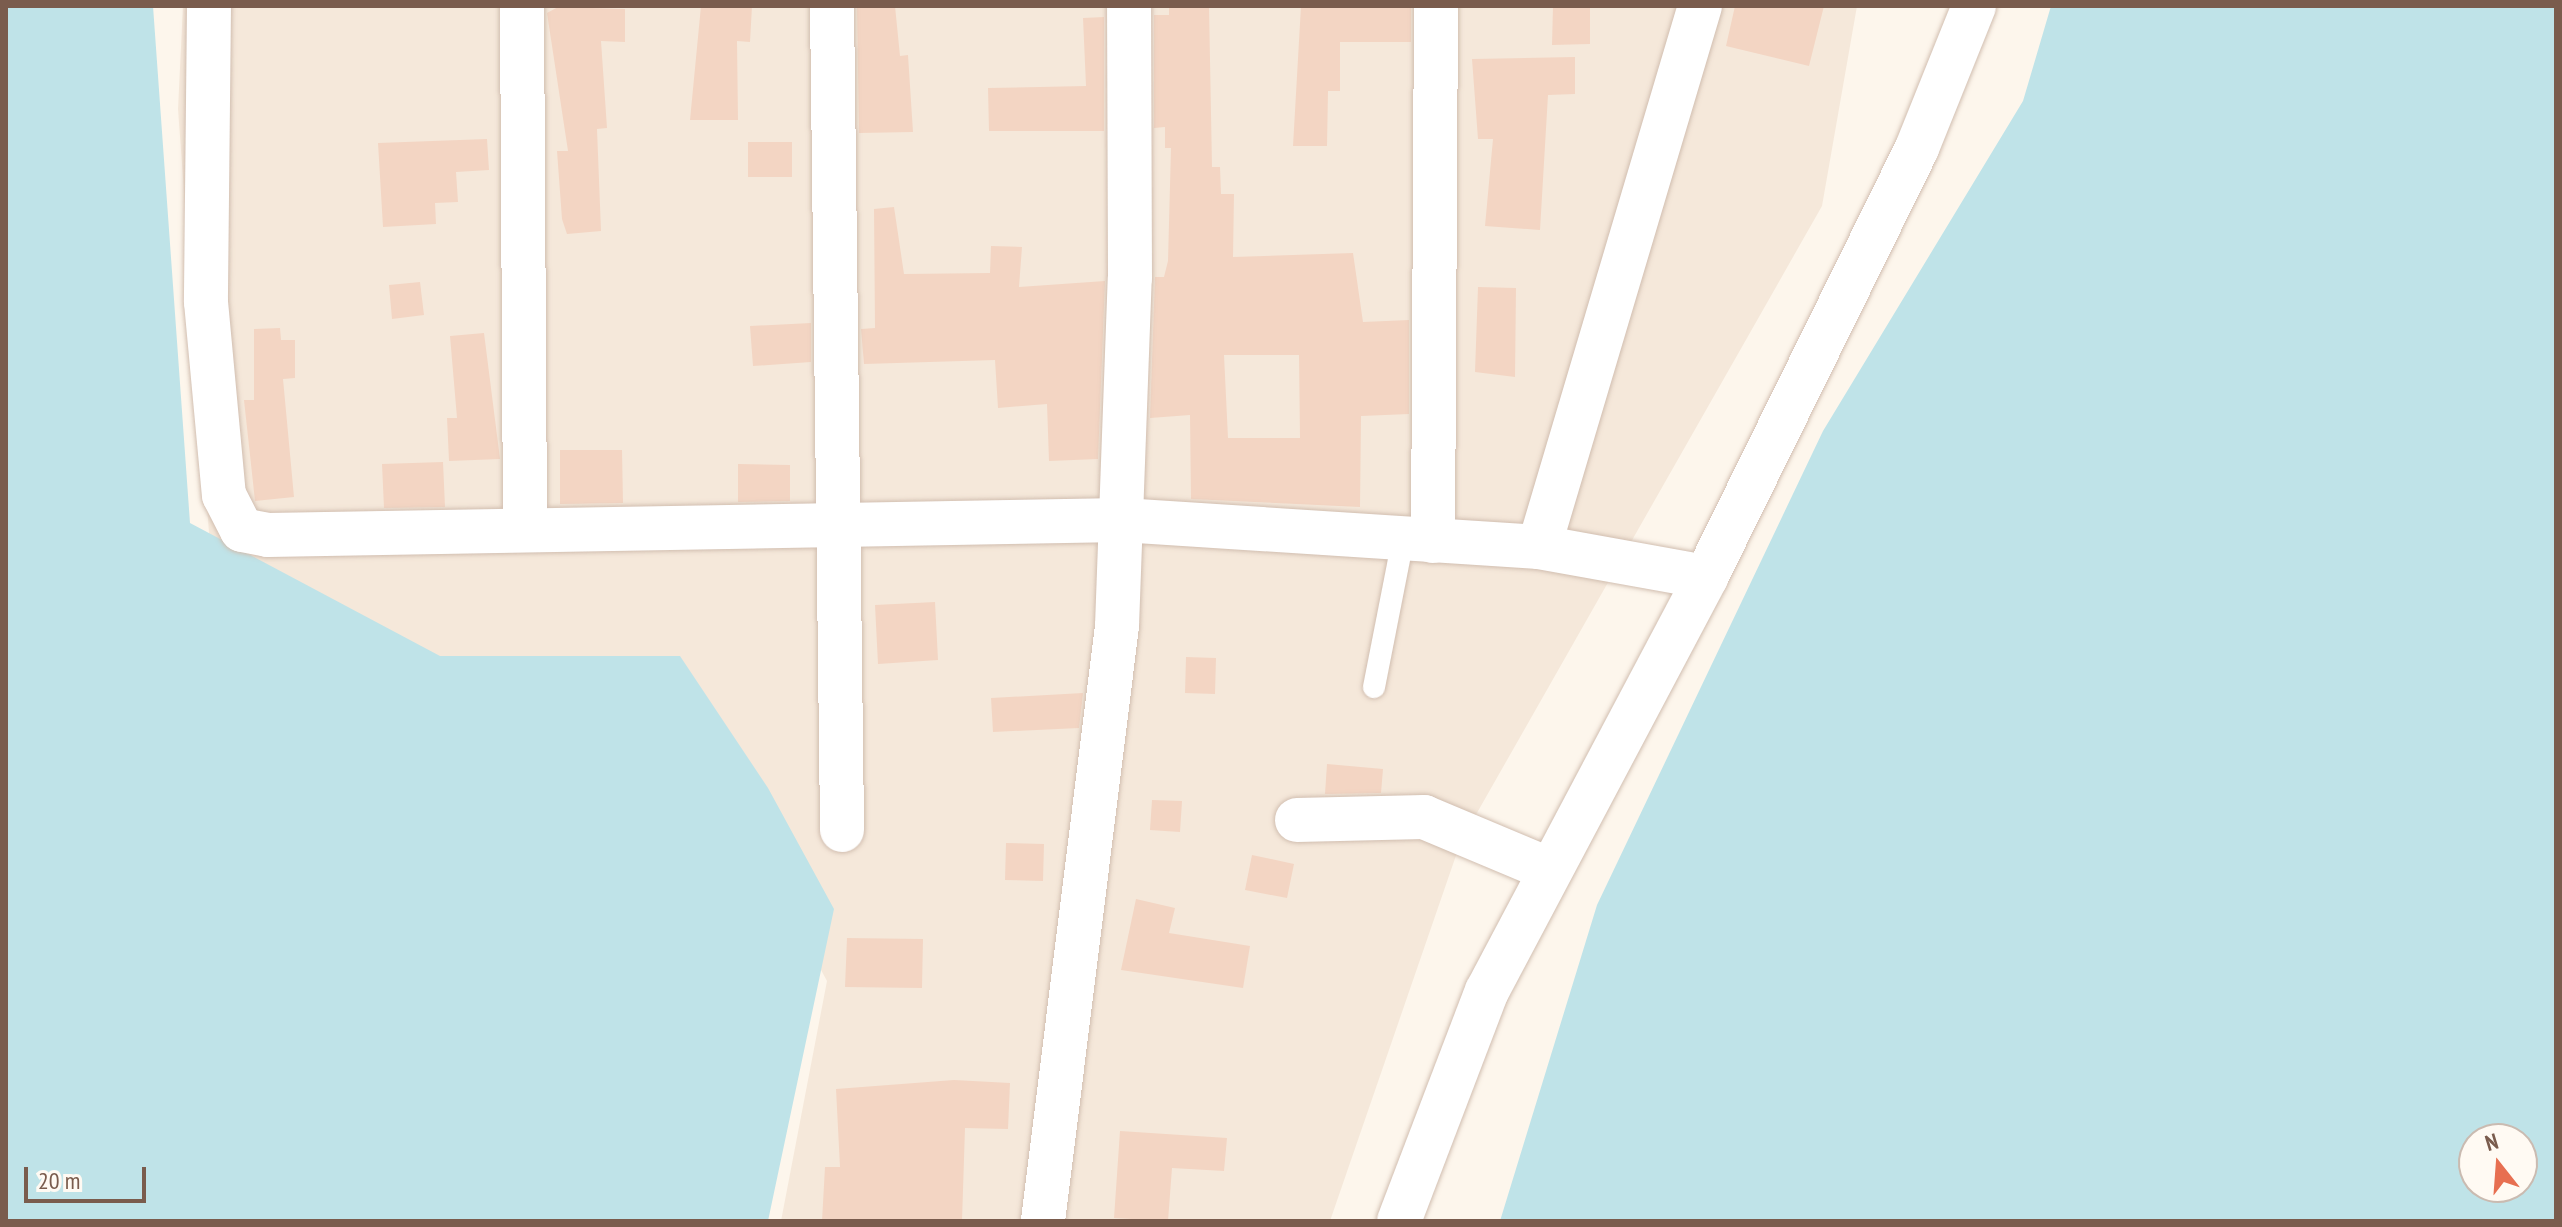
<!DOCTYPE html>
<html>
<head>
<meta charset="utf-8">
<style>
	body { margin:0 }
	#map { position:relative; width:2562px; height:1227px; overflow:hidden; background:#fdf6ec; font-family:"PT Sans Narrow",sans-serif }
	div>[style] { position:absolute }
	.residential>* { inset:0; background:#f5e8da }
	.water>* { inset:0; background:#bfe3e8 }
	.building>* { inset:0; background:#f3d5c3 }
	.roads { filter:drop-shadow(0 0 2px #d1beb0) drop-shadow(0 0 2px #d1beb0) }
	.lane>* { height:22px; margin:-11px; padding:0 11px; transform-origin:11px; border-radius:11px; background:#fff }
	.street>* { height:44px; margin:-22px; padding:0 22px; transform-origin:22px; border-radius:22px; background:#fff }
	.secondary>* { height:44px; margin:-22px; padding:0 22px; transform-origin:22px; border-radius:22px; background:#fff }
	span { translate:-50% -50%; white-space:nowrap; text-align:center; line-height:1.15; -webkit-text-stroke:8px #fffaf3; paint-order:stroke }
	.frame { position:absolute; inset:0; border:8px solid #7a5c4d; pointer-events:none }
	.north { position:absolute; left:2458px; top:1123px; width:80px; height:80px; box-sizing:border-box; background:#fffaf3; border:2px solid #cabbb1; border-radius:50%; rotate:343deg; font-size:22px; font-weight:700; line-height:32px; text-align:center; color:#7a5c4d }
	.north::after { content:''; display:block; margin:auto; width:28px; height:36px; background:#e76f51; clip-path:polygon(50% 0,100% 100%,50% 72%,0 100%) }
	.scale { position:absolute; left:24px; top:1167px; width:122px; height:36px; box-sizing:border-box; border:4px solid #7a5c4d; border-top:0; padding-left:10px; font-size:24px; line-height:28px; white-space:nowrap; color:#7a5c4d; -webkit-text-stroke:6px #fffaf3; paint-order:stroke }
</style>
</head>
<body>
<div id="map">
	<div class="residential">
		<div style="clip-path:polygon(183px 6px,1857px 6px,1822px 206px,1461px 841px,1330px 1221px,781px 1221px,827px 981px,765px 866px,215px 615px,178px 109px)"></div>
	</div>
	<div class="water">
		<div style="clip-path:polygon(6px 6px,153px 6px,190px 523px,440px 656px,680px 656px,768px 788px,834px 909px,768px 1221px,6px 1221px)"></div>
		<div style="clip-path:polygon(evenodd,2051px 6px,2556px 6px,2556px 1221px,1500px 1221px,1597px 905px,1823px 431px,2023px 101px,2051px 6px,2474px 1139px,2522px 1139px,2522px 1187px,2474px 1187px,2474px 1139px)"></div>
	</div>
	<div class="building">
		<div style="clip-path:polygon(701px 6px,752px 6px,750px 42px,737px 41px,738px 120px,690px 120px)"></div>
		<div style="clip-path:polygon(857px 6px,895px 6px,900px 56px,908px 55px,913px 132px,859px 133px)"></div>
		<div style="clip-path:polygon(evenodd,1169px 6px,1209px 6px,1212px 167px,1220px 167px,1221px 194px,1234px 194px,1233px 257px,1353px 253px,1363px 322px,1409px 320px,1409px 414px,1361px 416px,1360px 507px,1191px 499px,1190px 415px,1150px 418px,1155px 277px,1164px 277px,1168px 261px,1171px 148px,1165px 148px,1165px 127px,1154px 128px,1154px 15px,1169px 15px,1169px 6px,1224px 355px,1299px 355px,1300px 438px,1228px 438px,1224px 355px)"></div>
		<div style="clip-path:polygon(1301px 6px,1411px 6px,1411px 42px,1340px 42px,1340px 91px,1328px 91px,1327px 146px,1293px 146px)"></div>
		<div style="clip-path:polygon(1553px 6px,1590px 6px,1590px 44px,1552px 45px)"></div>
		<div style="clip-path:polygon(1735px 6px,1824px 6px,1809px 66px,1726px 46px)"></div>
		<div style="clip-path:polygon(558px 7px,625px 9px,625px 42px,601px 41px,607px 128px,597px 129px,601px 231px,567px 234px,562px 219px,557px 151px,568px 151px,547px 13px)"></div>
		<div style="clip-path:polygon(1104px 17px,1104px 131px,989px 131px,988px 88px,1086px 86px,1083px 18px)"></div>
		<div style="clip-path:polygon(1575px 57px,1575px 94px,1548px 95px,1540px 230px,1485px 226px,1493px 139px,1478px 139px,1472px 59px)"></div>
		<div style="clip-path:polygon(487px 139px,489px 170px,456px 172px,458px 202px,435px 203px,436px 224px,383px 227px,378px 143px)"></div>
		<div style="clip-path:polygon(748px 142px,792px 142px,792px 177px,748px 177px)"></div>
		<div style="clip-path:polygon(894px 207px,904px 274px,990px 273px,991px 246px,1022px 247px,1019px 287px,1105px 281px,1098px 459px,1049px 461px,1047px 404px,998px 408px,995px 360px,864px 364px,861px 329px,875px 328px,874px 209px)"></div>
		<div style="clip-path:polygon(420px 282px,424px 315px,392px 319px,389px 285px)"></div>
		<div style="clip-path:polygon(1478px 287px,1516px 288px,1515px 377px,1475px 372px)"></div>
		<div style="clip-path:polygon(811px 323px,811px 362px,753px 366px,750px 326px)"></div>
		<div style="clip-path:polygon(280px 328px,281px 340px,295px 340px,295px 378px,283px 379px,294px 497px,255px 501px,244px 400px,254px 400px,254px 329px)"></div>
		<div style="clip-path:polygon(484px 333px,500px 459px,449px 461px,447px 418px,457px 418px,450px 336px)"></div>
		<div style="clip-path:polygon(560px 450px,622px 450px,623px 503px,560px 504px)"></div>
		<div style="clip-path:polygon(443px 462px,445px 507px,384px 508px,382px 464px)"></div>
		<div style="clip-path:polygon(738px 464px,790px 465px,790px 501px,738px 502px)"></div>
		<div style="clip-path:polygon(935px 602px,938px 660px,878px 664px,875px 605px)"></div>
		<div style="clip-path:polygon(1186px 657px,1216px 658px,1215px 694px,1185px 693px)"></div>
		<div style="clip-path:polygon(1083px 693px,1079px 728px,993px 732px,991px 698px)"></div>
		<div style="clip-path:polygon(1327px 764px,1383px 769px,1381px 793px,1325px 794px)"></div>
		<div style="clip-path:polygon(1152px 800px,1182px 801px,1180px 832px,1150px 830px)"></div>
		<div style="clip-path:polygon(1006px 843px,1044px 844px,1043px 881px,1005px 880px)"></div>
		<div style="clip-path:polygon(1252px 855px,1294px 864px,1287px 898px,1245px 890px)"></div>
		<div style="clip-path:polygon(1136px 899px,1175px 908px,1169px 933px,1250px 946px,1243px 988px,1121px 970px)"></div>
		<div style="clip-path:polygon(847px 938px,923px 939px,922px 988px,845px 987px)"></div>
		<div style="clip-path:polygon(954px 1080px,1010px 1083px,1008px 1129px,965px 1128px,962px 1221px,822px 1221px,825px 1167px,840px 1167px,836px 1089px)"></div>
		<div style="clip-path:polygon(1120px 1131px,1227px 1138px,1224px 1171px,1172px 1168px,1168px 1221px,1114px 1218px)"></div>
	</div>
	<div class="roads">
		<div class="lane">
			<div style="left:1374px;top:687px;width:151px;rotate:-78.9deg"></div>
		</div>
		<div class="street">
			<div style="left:209px;top:6px;width:296px;rotate:90.6deg"></div>
			<div style="left:206px;top:302px;width:194px;rotate:84.7deg"></div>
			<div style="left:224px;top:495px;width:39px;rotate:63deg"></div>
			<div style="left:242px;top:530px;width:26px;rotate:11deg"></div>
			<div style="left:268px;top:535px;width:854px;rotate:-1.01deg"></div>
			<div style="left:1122px;top:520px;width:418px;rotate:3.7deg"></div>
			<div style="left:1539px;top:547px;width:170px;rotate:10.2deg"></div>
			<div style="left:522px;top:6px;width:522px;rotate:89.67deg"></div>
			<div style="left:832px;top:6px;width:824px;rotate:89.3deg"></div>
			<div style="left:1433px;top:541px;width:535px;rotate:-89.68deg"></div>
			<div style="left:1539px;top:547px;width:564px;rotate:-73.43deg"></div>
			<div style="left:1297px;top:820px;width:127px;rotate:-1.4deg"></div>
			<div style="left:1424px;top:817px;width:137px;rotate:22.8deg"></div>
			<div style="left:1043px;top:1221px;width:600px;rotate:-82.91deg"></div>
			<div style="left:1117px;top:626px;width:348px;rotate:-87.9deg"></div>
			<div style="left:1130px;top:278px;width:272px;rotate:-90.2deg"></div>
		</div>
		<div class="secondary">
			<div style="left:1399px;top:1221px;width:246px;rotate:-69.1deg"></div>
			<div style="left:1487px;top:991px;width:468px;rotate:-62.1deg"></div>
			<div style="left:1706px;top:577px;width:478px;rotate:-63.8deg"></div>
			<div style="left:1917px;top:148px;width:153px;rotate:-68.1deg"></div>
		</div>
	</div>
	<div class="frame"></div>
	<div class="north">N</div>
	<div class="scale">20 m</div>
</div>
</body>
</html>
